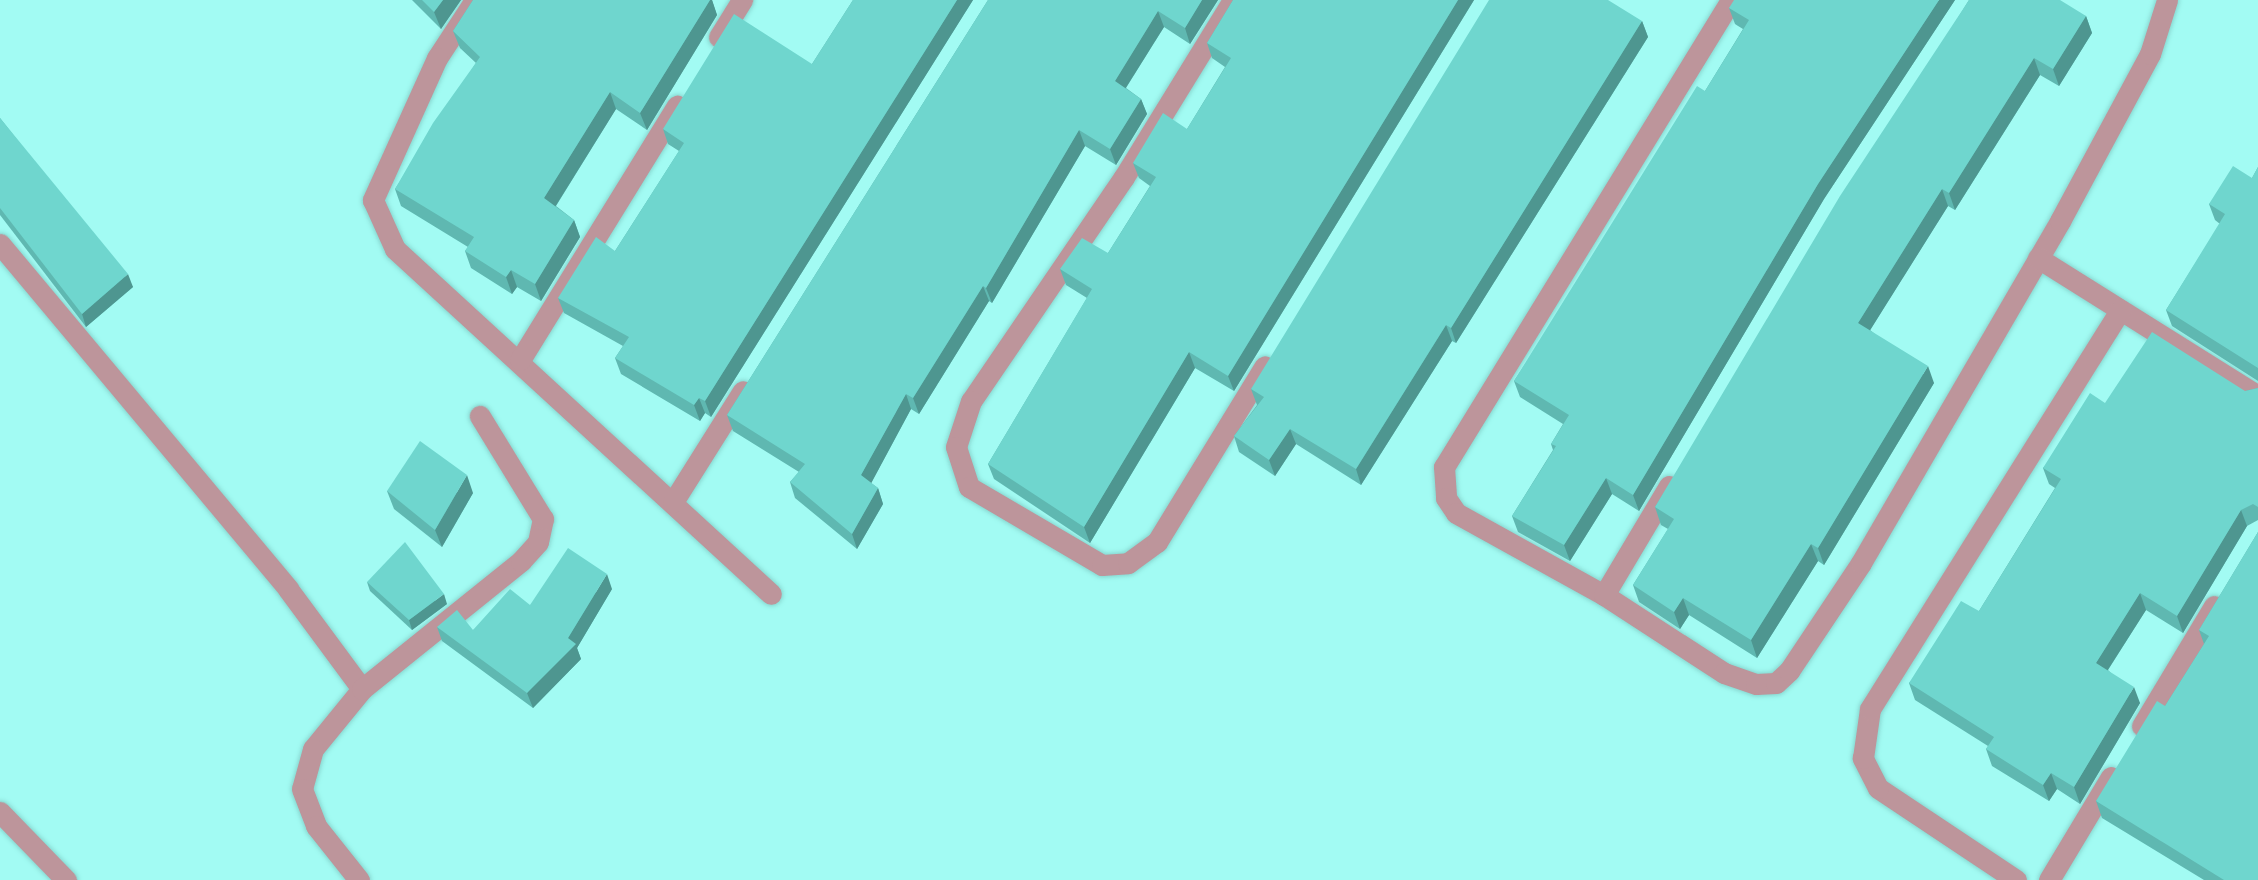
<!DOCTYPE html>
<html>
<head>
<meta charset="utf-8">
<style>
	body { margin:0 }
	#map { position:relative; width:2258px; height:880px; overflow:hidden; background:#a2fbf3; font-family:"Zilla Slab",serif }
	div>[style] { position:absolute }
	.roads { filter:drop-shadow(0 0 2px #88d7d0) drop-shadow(0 0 2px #88d7d0) }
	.minor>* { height:21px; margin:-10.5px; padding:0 10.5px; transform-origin:10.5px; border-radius:10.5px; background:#bd959b }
	.wall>* { inset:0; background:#5fb8b1 }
	.shaded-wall>* { inset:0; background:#4e9690 }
	.building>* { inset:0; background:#6fd6ce }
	span { translate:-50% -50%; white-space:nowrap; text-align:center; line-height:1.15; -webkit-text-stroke:5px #fff; paint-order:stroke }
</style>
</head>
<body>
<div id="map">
	<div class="roads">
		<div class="minor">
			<div style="left:475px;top:0;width:69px;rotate:123.2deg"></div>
			<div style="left:437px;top:58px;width:156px;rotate:114.3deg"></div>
			<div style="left:373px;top:200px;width:54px;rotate:65.8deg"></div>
			<div style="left:395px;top:249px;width:510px;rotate:42.54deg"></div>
			<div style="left:1233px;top:0;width:208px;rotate:121.6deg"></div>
			<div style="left:1124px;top:177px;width:271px;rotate:124.3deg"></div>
			<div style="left:971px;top:401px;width:48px;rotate:108.1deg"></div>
			<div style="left:956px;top:447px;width:42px;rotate:72deg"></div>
			<div style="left:969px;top:487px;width:154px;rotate:30.4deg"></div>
			<div style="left:1102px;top:565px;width:26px;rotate:-4deg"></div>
			<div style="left:1128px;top:563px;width:36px;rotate:-36deg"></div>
			<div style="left:1157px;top:542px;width:206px;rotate:-58.5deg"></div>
			<div style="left:1731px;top:0;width:548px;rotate:121.57deg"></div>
			<div style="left:1444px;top:467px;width:31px;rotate:86deg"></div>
			<div style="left:1446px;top:498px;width:18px;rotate:56deg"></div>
			<div style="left:1456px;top:513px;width:169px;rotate:29deg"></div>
			<div style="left:1604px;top:595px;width:143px;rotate:33deg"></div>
			<div style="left:1724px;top:673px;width:34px;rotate:19deg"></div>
			<div style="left:1756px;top:684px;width:20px;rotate:-3deg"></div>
			<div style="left:1776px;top:683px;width:18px;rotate:-43deg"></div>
			<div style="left:1789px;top:671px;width:130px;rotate:-56.3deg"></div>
			<div style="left:1861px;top:563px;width:396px;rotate:-59.8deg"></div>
			<div style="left:2060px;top:221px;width:190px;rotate:-61.7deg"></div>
			<div style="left:2150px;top:54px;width:57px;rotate:-72.5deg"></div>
			<div style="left:719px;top:37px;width:44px;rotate:-58.1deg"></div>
			<div style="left:0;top:244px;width:449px;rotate:50.1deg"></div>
			<div style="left:288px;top:589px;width:124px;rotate:53.5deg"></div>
			<div style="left:362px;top:689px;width:77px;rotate:129.2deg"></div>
			<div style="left:313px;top:749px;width:41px;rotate:105.4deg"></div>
			<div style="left:302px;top:789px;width:40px;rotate:69deg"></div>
			<div style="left:316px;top:826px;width:69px;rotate:51.5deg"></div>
			<div style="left:2038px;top:258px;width:260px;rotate:32.1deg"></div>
			<div style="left:520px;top:360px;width:299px;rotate:-58.3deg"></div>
			<div style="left:673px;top:502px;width:131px;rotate:-57.8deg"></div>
			<div style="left:1604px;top:595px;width:127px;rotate:-59.2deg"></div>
			<div style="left:362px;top:689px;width:204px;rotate:-38.8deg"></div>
			<div style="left:521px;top:561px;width:25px;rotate:-48deg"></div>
			<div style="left:538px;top:542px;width:24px;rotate:-78deg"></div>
			<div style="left:543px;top:519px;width:121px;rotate:-121.5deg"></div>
			<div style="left:2142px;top:726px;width:140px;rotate:-59deg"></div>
			<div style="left:0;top:812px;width:95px;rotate:45.9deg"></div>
			<div style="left:2016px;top:880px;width:166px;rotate:-146.3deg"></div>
			<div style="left:1878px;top:788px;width:34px;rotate:-117deg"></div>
			<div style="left:1863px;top:758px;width:49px;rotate:-81.9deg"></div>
			<div style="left:1870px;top:709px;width:471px;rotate:-57.9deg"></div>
			<div style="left:2049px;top:880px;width:120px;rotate:-59deg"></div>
		</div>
	</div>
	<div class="wall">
		<div style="clip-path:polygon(412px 0,461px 0,441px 29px)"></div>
		<div style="clip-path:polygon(473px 0,712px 0,717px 15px,647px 130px,616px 109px,556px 206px,574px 220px,580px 237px,541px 301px,517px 287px,512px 294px,471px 268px,465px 251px,468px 247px,401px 206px,395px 189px,476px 63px,460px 48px,453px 31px)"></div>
		<div style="clip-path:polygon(853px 0,973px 0,711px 417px,705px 413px,700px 421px,621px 374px,615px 358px,623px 346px,564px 313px,558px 298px,615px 251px,679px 151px,668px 144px,663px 129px,812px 64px)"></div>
		<div style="clip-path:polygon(988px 0,1218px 0,1190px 44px,1164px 27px,1126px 88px,1141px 99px,1147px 114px,1116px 165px,1085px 146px,992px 303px,989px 301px,919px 414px,911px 409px,871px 483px,878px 488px,883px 504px,857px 549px,795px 498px,790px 482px,799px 472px,733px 431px,727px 415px)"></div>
		<div style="clip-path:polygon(1233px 0,1474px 0,1234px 391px,1195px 368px,1090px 543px,994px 479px,988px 464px,1087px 298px,1066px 285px,1060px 269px,1108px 253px,1150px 186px,1139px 178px,1133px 163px,1187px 129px,1225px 67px,1212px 58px,1207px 43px)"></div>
		<div style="clip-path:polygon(1955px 0,1824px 199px,1639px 511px,1612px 494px,1570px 561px,1518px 532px,1512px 516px,1553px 450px,1551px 444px,1563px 424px,1520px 397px,1514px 381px,1705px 91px,1743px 29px,1735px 24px,1729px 8px)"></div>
		<div style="clip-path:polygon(1969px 0,2086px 16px,2092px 33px,2059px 86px,2040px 75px,1955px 210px,1948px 206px,1870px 330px,1934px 383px,1824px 565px,1818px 561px,1757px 658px,1689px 615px,1680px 629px,1639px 602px,1633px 585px,1668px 529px,1661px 525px,1655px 507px)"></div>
		<div style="clip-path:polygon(1642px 21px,1648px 37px,1456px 343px,1452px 341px,1361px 485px,1296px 444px,1275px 476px,1239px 452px,1234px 436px,1257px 405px,1251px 389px)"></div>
		<div style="clip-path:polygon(0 118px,133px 287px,86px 327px,0 215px)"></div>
		<div style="clip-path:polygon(2258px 167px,2258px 381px,2172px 326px,2166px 310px,2220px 224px,2215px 220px,2209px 204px,2252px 178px)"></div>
		<div style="clip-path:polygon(2258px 388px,2258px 520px,2247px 526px,2183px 633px,2146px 610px,2108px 670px,2140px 703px,2080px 804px,2057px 789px,2049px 801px,1992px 766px,1986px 749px,1988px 746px,1915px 700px,1909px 683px,1979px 611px,2055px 488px,2049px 484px,2043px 468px,2105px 403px,2245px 391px)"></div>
		<div style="clip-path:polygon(387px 491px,473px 493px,442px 547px,394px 509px)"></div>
		<div style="clip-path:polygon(2258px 532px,2258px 880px,2204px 880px,2102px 818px,2096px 801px,2165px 706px,2204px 644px,2199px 630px)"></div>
		<div style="clip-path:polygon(367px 582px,447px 604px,412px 630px,370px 591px)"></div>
		<div style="clip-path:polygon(612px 589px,577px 648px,581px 659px,533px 708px,442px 641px,437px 627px,473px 630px,530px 605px)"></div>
	</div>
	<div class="shaded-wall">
		<div style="clip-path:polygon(443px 0,461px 0,441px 29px,434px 12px)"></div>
		<div style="clip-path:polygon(710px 0,712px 0,717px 15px,647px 130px,640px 113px)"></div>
		<div style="clip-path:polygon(957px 0,973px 0,711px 417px,705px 401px)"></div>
		<div style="clip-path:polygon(1202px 0,1218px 0,1190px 44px,1185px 28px)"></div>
		<div style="clip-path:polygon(1458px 0,1474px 0,1234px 391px,1228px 376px)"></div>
		<div style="clip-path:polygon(1939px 0,1955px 0,1824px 199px,1639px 511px,1633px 495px,1818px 184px)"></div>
		<div style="clip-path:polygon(1158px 11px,1164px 27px,1120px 97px,1115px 81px)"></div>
		<div style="clip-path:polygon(2086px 16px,2092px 33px,2059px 86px,2053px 69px)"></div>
		<div style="clip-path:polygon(1642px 21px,1648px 37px,1456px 343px,1451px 328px)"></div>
		<div style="clip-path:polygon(2034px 58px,2040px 75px,1955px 210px,1949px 193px)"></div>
		<div style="clip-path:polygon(610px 92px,616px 109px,550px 215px,544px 198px)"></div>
		<div style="clip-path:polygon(1141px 99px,1147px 114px,1116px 165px,1110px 149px)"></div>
		<div style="clip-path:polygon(1079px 130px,1085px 146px,992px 303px,986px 288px)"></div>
		<div style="clip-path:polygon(1942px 189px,1948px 206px,1864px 340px,1858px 323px)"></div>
		<div style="clip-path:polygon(574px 220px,580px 237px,541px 301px,535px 284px)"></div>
		<div style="clip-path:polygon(511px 270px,517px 287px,512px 294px,506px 277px)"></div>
		<div style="clip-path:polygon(128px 274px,133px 287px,86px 327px,82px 314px)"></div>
		<div style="clip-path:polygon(983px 286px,989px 301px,919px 414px,913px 398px)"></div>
		<div style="clip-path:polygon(1446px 325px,1452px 341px,1361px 485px,1356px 469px)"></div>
		<div style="clip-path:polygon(1189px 352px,1195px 368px,1090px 543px,1084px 527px)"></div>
		<div style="clip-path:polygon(1928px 366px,1934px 383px,1824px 565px,1818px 548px)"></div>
		<div style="clip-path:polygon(906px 394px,911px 409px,867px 491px,861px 475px)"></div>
		<div style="clip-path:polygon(699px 398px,705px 413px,700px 421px,694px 405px)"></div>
		<div style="clip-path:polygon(1290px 429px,1296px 444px,1275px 476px,1269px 460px)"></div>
		<div style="clip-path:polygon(467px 475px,473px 493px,442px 547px,435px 530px)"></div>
		<div style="clip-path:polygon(1606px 478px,1612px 494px,1570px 561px,1564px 545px)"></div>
		<div style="clip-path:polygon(878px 488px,883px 504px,857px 549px,852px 534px)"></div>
		<div style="clip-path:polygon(2241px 510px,2247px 526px,2183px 633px,2177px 616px)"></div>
		<div style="clip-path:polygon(1811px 544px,1818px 561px,1757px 658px,1751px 640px)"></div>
		<div style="clip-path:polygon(607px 574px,612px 589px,577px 648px,581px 659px,533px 708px,527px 693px,568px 638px)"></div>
		<div style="clip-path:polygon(2140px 593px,2146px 610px,2102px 679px,2096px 663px)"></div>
		<div style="clip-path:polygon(444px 594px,447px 604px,412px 630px,409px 620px)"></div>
		<div style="clip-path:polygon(1683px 598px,1689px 615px,1680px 629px,1674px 612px)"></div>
		<div style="clip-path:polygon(2134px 687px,2140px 703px,2080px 804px,2074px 787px)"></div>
		<div style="clip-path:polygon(2051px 773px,2057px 789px,2049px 801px,2043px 785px)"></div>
	</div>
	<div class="building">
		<div style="clip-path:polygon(422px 0,443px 0,434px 12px)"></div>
		<div style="clip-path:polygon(473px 0,710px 0,640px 113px,610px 92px,544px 198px,574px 220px,535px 284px,511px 270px,506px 277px,465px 251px,474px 237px,395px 189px,433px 123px,480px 57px,453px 31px)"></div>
		<div style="clip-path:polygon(853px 0,957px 0,705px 401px,699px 398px,694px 405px,615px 358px,629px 337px,558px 298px,596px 237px,615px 251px,684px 143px,663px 129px,734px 14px,812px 64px)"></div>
		<div style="clip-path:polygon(988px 0,1202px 0,1185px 28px,1158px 11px,1115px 81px,1141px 99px,1110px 149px,1079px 130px,986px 288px,983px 286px,913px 398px,906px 394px,861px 475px,878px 488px,852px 534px,790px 482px,805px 464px,727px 415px)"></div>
		<div style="clip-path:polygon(1233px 0,1458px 0,1228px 376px,1189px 352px,1084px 527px,988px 464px,1092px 289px,1060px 269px,1082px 238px,1108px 253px,1156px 177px,1133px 163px,1163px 113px,1187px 129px,1231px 58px,1207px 43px)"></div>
		<div style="clip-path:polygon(1489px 0,1608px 0,1642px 21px,1451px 328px,1446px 325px,1356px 469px,1290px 429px,1269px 460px,1234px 436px,1264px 397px,1251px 389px)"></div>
		<div style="clip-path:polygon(1734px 0,1939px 0,1818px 184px,1633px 495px,1606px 478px,1564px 545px,1512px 516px,1556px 446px,1551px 444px,1569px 415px,1514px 381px,1697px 86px,1705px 91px,1749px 20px,1729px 8px)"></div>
		<div style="clip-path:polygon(1969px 0,2060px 0,2086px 16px,2053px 69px,2034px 58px,1949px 193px,1942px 189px,1858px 323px,1928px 366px,1818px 548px,1811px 544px,1751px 640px,1683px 598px,1674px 612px,1633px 585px,1674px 519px,1655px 507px,1840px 196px)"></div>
		<div style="clip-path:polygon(0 118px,128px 274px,82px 314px,0 208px)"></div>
		<div style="clip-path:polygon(2233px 166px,2252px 178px,2258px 167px,2258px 368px,2166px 310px,2225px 214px,2209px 204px)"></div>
		<div style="clip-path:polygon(2152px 332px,2245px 391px,2258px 388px,2258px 507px,2253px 504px,2241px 510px,2177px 616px,2140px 593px,2096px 663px,2134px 687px,2074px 787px,2051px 773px,2043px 785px,1986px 749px,1994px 737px,1909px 683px,1961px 601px,1979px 611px,2061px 479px,2043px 468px,2090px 393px,2105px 403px)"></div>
		<div style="clip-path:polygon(420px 441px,467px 475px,435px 530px,387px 491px)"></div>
		<div style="clip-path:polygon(2258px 532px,2258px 880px,2224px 880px,2096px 801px,2157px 701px,2165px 706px,2209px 636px,2199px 630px)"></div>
		<div style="clip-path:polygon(405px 542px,444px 594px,409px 620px,367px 582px)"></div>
		<div style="clip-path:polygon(568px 548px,607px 574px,568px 638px,576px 644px,527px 693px,437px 627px,457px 610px,473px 630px,510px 589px,530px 605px)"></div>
	</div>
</div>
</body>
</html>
